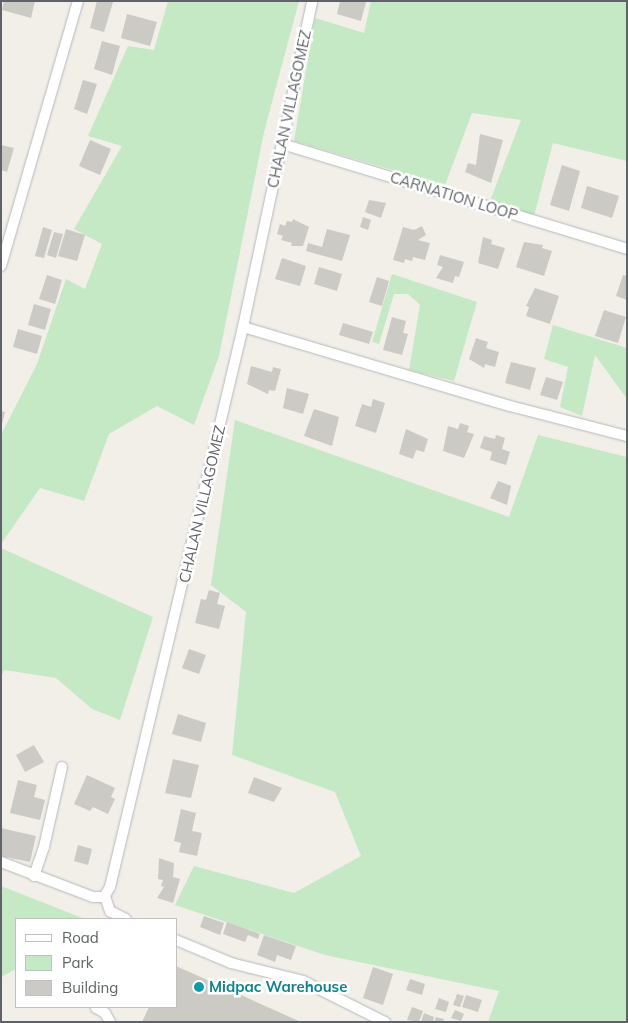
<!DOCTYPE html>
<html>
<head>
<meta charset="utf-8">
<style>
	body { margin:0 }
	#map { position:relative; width:628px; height:1023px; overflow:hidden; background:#f1efe8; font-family:Mulish,sans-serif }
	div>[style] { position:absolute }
	.green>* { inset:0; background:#c5e8c5 }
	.building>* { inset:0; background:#cccac5 }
	.roads { filter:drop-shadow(0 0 1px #b5b8bc) drop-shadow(0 0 1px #b5b8bc) }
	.minor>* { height:10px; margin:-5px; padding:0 5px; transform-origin:5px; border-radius:5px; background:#fff }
	.dots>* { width:14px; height:14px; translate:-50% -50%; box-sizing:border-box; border:2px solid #fff; border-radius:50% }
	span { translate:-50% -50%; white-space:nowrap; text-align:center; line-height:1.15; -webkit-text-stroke:5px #fff; paint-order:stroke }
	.street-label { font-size:15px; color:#5f6368 }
	.culture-label { font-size:15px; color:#0d838f; font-weight:700 }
	.left { translate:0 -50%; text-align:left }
	.frame { position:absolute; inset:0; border:2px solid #5f6368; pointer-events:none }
	.legend { position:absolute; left:15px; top:918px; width:162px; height:90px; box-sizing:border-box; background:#fff; border:1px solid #bfc1c3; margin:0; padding:6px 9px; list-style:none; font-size:15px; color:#5f6368 }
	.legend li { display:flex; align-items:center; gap:10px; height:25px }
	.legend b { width:25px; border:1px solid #bfc1c3 }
</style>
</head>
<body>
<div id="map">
	<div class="green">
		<div style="clip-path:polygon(168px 1px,299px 1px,264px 132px,219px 356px,194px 425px,157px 406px,109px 434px,84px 501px,40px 488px,1px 544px,1px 435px,37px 364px,66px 279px,85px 289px,102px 244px,74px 229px,122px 146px,88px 136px,128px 46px,154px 50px)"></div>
		<div style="clip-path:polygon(371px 1px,627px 1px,627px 161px,553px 143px,534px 216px,490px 201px,521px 120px,472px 113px,445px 185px,294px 141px,315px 18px,364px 33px)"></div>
		<div style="clip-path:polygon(392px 274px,477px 302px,454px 381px,409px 370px,420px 305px,408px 294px,394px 294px,379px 344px,372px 342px)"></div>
		<div style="clip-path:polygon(553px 325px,627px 348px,627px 399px,595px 355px,582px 416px,560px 407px,568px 367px,544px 359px)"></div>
		<div style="clip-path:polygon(235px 420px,509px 517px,538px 435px,627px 457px,627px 1022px,488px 1022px,499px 991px,325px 955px,175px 905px,194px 866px,294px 893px,361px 856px,335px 792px,232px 755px,246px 612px,211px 585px)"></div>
		<div style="clip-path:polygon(1px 548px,153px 617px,120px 720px,92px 709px,56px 678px,4px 670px,1px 678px)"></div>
		<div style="clip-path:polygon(1px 886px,85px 919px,16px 919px,16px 969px,1px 977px)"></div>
	</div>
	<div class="building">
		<div style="clip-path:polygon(4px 1px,35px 1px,31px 18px,2px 10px)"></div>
		<div style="clip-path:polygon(97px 1px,113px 2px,104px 32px,90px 28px)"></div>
		<div style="clip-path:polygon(340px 1px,366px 2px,361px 21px,337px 14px)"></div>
		<div style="clip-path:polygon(127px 14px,157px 22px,150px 46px,121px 38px)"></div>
		<div style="clip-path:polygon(102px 41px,120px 46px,112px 75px,94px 69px)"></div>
		<div style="clip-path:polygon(83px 80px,97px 84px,87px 114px,74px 109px)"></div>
		<div style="clip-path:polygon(480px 134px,503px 140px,491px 183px,465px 172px,468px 163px,476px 165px)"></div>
		<div style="clip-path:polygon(90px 140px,111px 149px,100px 175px,79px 166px)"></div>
		<div style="clip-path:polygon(1px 145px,14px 148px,7px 172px,1px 170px)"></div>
		<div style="clip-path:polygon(562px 165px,580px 171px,569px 211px,550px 205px)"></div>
		<div style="clip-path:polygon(587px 186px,619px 196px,612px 218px,581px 208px)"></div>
		<div style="clip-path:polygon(369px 200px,386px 203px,381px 218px,365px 212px)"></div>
		<div style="clip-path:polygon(363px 217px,371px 220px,368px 230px,360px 227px)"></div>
		<div style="clip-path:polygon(293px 219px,309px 227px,303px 246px,291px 246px,292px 243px,281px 240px,283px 236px,277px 234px,280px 224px,285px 226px,287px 221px,292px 222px)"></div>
		<div style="clip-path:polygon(422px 226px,426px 235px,418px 240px,430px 243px,425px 260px,413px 257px,412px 261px,405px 259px,404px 263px,393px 260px,403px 227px,414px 230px)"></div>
		<div style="clip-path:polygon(43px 227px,52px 230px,44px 258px,35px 256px)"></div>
		<div style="clip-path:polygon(66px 229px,85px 235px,77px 261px,58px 256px)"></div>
		<div style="clip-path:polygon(327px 229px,350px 235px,342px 261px,306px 251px,308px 243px,322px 247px)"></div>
		<div style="clip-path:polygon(54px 232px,63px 234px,56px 258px,47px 255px)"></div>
		<div style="clip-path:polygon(483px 237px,492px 240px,491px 244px,505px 248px,498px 269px,478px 263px)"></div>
		<div style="clip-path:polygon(524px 242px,543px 245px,542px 248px,552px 251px,544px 276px,516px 267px)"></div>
		<div style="clip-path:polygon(440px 255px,464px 262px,459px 277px,455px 276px,453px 283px,436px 278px,443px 267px,437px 265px)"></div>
		<div style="clip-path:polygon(282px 258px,306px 266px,300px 286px,275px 279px)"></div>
		<div style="clip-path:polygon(319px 267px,342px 274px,337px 291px,314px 284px)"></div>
		<div style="clip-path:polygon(47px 275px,62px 280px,55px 304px,39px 299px)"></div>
		<div style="clip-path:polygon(623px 275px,627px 276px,627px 300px,616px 296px)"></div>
		<div style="clip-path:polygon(377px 277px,389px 281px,382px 306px,369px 302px)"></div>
		<div style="clip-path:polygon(535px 288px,559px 296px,550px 324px,526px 316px,529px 307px,526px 306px)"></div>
		<div style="clip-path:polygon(34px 304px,51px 309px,45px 330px,28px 325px)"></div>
		<div style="clip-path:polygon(604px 310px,626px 317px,618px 343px,595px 336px)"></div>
		<div style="clip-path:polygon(392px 317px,406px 321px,403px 333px,408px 334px,402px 355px,383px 350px)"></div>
		<div style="clip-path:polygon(343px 323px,373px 332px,369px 344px,339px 335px)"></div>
		<div style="clip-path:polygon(18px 329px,42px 336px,37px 354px,13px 347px)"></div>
		<div style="clip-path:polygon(476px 338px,488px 342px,486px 348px,499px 352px,495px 367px,485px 364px,484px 368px,469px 359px)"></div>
		<div style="clip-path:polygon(511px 362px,536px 368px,530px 390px,505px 383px)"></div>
		<div style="clip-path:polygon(251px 366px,272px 372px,273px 367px,281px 369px,275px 391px,269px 390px,268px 394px,247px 384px)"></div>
		<div style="clip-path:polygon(546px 377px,563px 382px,557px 400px,540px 395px)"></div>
		<div style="clip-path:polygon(287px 388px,309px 394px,303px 414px,283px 408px)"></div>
		<div style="clip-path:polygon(373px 399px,385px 403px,376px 433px,355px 426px,362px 404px,371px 407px)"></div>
		<div style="clip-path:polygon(314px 409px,339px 417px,332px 446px,304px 436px)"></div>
		<div style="clip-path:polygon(1px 411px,5px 412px,2px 424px,1px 424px)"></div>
		<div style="clip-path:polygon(460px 423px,469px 426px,467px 432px,474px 434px,464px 458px,443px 451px,448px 426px,458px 429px)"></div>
		<div style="clip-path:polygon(406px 429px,428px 439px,424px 452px,416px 450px,413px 459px,399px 454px)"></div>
		<div style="clip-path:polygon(496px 435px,505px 438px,502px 449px,510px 452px,506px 465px,490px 460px,492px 452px,480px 448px,484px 436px,495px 439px)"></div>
		<div style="clip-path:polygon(498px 481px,511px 486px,507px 505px,490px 498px)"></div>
		<div style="clip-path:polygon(209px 590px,220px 593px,217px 604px,225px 606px,219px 629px,195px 623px,201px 599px,206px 600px)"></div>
		<div style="clip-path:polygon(189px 649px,206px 655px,199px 674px,182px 668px)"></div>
		<div style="clip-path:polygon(178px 714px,206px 723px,201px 742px,172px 734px)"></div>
		<div style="clip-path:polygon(34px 745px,44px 762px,25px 772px,16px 755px)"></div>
		<div style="clip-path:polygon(173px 759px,199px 765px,191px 798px,165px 793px)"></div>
		<div style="clip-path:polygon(87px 775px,115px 788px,111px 797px,115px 799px,108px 814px,93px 807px,90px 811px,74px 804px)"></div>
		<div style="clip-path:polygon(254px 777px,282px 788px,274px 802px,248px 793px)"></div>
		<div style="clip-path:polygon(18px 780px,37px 785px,34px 797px,45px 800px,40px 820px,10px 813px)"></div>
		<div style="clip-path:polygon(181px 809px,196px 813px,192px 831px,202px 833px,197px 856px,179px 852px,181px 843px,174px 841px)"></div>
		<div style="clip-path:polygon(1px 828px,36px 836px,30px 862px,1px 856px)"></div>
		<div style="clip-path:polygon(78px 845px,92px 849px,88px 865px,74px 861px)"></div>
		<div style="clip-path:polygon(159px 858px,174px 863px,173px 877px,180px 879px,173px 903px,157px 898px,164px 887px,161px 886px,163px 880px,158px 879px)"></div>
		<div style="clip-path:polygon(204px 916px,224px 923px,220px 935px,200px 927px)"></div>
		<div style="clip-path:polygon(227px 922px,260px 934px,258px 939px,248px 935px,245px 942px,223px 934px)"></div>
		<div style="clip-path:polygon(264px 935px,296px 946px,291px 960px,277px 955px,275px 962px,257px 955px)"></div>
		<div style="clip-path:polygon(176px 966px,301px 1022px,142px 1022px,149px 1007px,176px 1007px)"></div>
		<div style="clip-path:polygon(373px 967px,393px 974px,383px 1005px,363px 998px)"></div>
		<div style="clip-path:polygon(410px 979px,425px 984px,422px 995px,406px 990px)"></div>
		<div style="clip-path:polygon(457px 994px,464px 996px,460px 1007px,453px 1005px)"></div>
		<div style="clip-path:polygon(466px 995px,482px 1000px,478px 1012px,462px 1007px)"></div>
		<div style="clip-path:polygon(439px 998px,449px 1002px,446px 1012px,435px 1009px)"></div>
		<div style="clip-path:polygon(412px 1007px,423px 1011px,419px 1022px,407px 1020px)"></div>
		<div style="clip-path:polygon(455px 1010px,464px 1014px,461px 1021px,451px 1018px)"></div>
		<div style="clip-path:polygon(424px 1013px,434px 1017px,433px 1022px,421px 1022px)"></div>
		<div style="clip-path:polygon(436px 1017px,444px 1019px,443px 1022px,434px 1022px)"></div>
	</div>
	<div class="roads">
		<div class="minor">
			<div style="left:282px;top:144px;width:361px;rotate:16.9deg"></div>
			<div style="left:1px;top:266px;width:276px;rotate:-73.8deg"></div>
			<div style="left:243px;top:327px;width:278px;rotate:16.5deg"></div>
			<div style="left:510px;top:406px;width:121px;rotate:14.4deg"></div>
			<div style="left:1px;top:862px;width:98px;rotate:20.8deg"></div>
			<div style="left:93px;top:897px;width:11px"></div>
			<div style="left:104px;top:897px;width:12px;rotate:-59deg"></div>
			<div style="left:110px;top:887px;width:576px;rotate:-76.64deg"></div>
			<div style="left:243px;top:327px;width:333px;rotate:-78deg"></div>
			<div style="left:34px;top:876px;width:31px;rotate:-71deg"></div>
			<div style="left:44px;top:847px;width:82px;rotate:-77.3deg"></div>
			<div style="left:105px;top:896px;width:16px;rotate:72deg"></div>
			<div style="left:110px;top:911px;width:18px;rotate:27deg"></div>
			<div style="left:176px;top:940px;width:60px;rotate:22.7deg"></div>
			<div style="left:231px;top:963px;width:74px;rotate:14deg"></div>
			<div style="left:303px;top:981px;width:92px;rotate:26.6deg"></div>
			<div style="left:96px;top:1008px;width:10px;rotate:29deg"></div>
			<div style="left:105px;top:1013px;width:10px;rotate:61deg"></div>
		</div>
	</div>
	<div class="dots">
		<div style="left:199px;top:987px;background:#0f9aa8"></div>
	</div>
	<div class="street-label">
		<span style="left:289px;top:109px;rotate:-78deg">CHALAN VILLAGOMEZ</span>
		<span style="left:454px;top:196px;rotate:17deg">CARNATION LOOP</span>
		<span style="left:202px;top:504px;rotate:-77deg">CHALAN VILLAGOMEZ</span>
	</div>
	<div class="culture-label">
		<span class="left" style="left:209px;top:987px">Midpac Warehouse</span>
	</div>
	<div class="frame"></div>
	<ul class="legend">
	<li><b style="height:6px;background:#fff"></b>Road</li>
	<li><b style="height:14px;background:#c5e8c5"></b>Park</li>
	<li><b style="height:14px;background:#cccac5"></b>Building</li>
	</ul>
</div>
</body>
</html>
